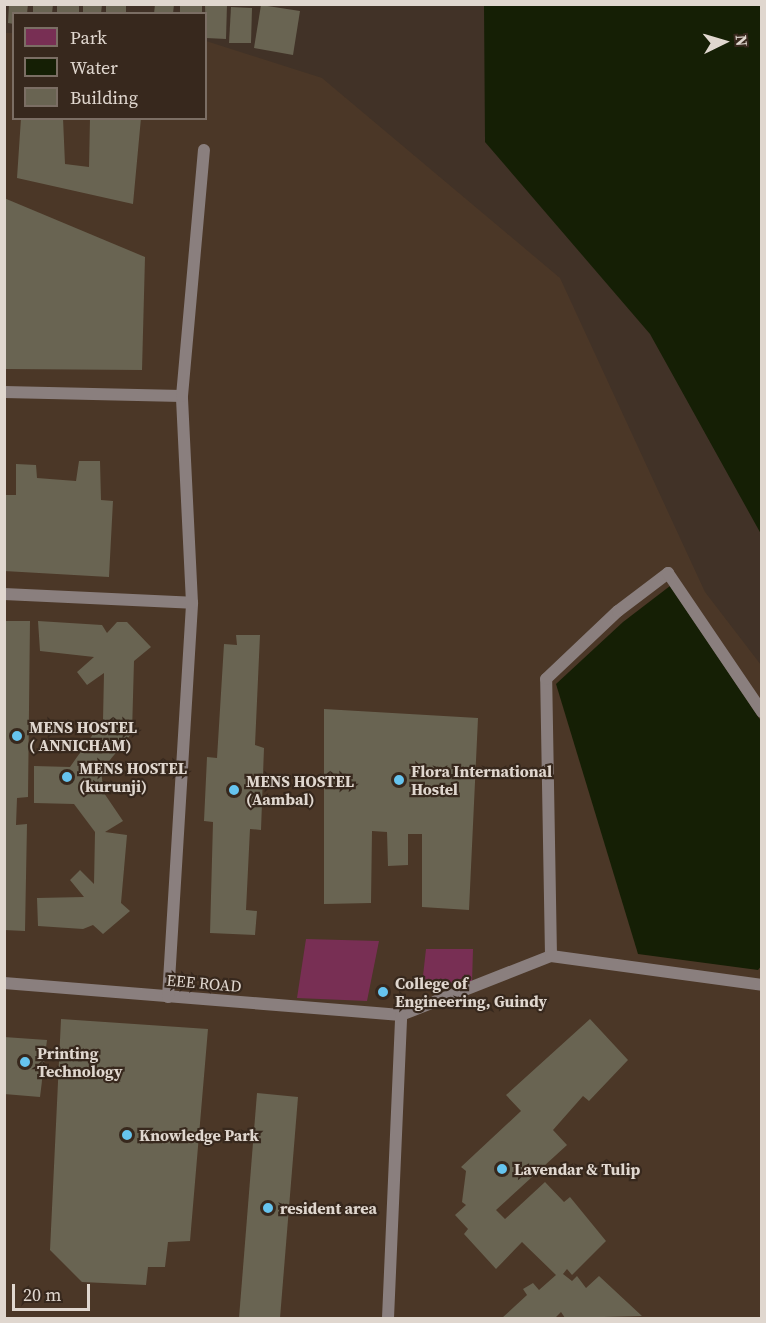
<!DOCTYPE html>
<html>
<head>
<meta charset="utf-8">
<style>
	body { margin:0 }
	#map { position:relative; width:766px; height:1323px; overflow:hidden; background:#413227; font-family:"Source Serif 4",serif }
	div>[style] { position:absolute }
	.built>* { inset:0; background:#4b3727 }
	.green>* { inset:0; background:#782f54 }
	.water>* { inset:0; background:#151f05 }
	.building>* { inset:0; background:#696452 }
	.service>* { height:12px; margin:-6px; padding:0 6px; transform-origin:6px; border-radius:6px; background:#8a7f7e }
	.dots>* { width:16px; height:16px; translate:-50% -50%; box-sizing:border-box; border:3px solid #37281d; border-radius:50% }
	span { translate:-50% -50%; white-space:nowrap; text-align:center; line-height:1.15; -webkit-text-stroke:4.5px #37281d; paint-order:stroke }
	.poi-label { font-size:16px; color:#e0d7cf; font-weight:700 }
	.left { translate:0 -50%; text-align:left }
	.street-label { font-size:16px; color:#e0d7cf }
	.frame { position:absolute; inset:0; border:6px solid #e0d7cf; pointer-events:none }
	.legend { position:absolute; left:12px; top:12px; width:195px; height:108px; box-sizing:border-box; background:#37281d; border:2px solid #7b6e64; margin:0; padding:8px 10px; list-style:none; font-size:18px; color:#e0d7cf }
	.legend li { display:flex; align-items:center; gap:12px; height:30px }
	.legend b { width:30px; border:2px solid #7b6e64 }
	.north { position:absolute; left:694px; top:12px; width:60px; height:60px; -webkit-text-stroke:4px #37281d; paint-order:stroke; rotate:85deg; font-size:16px; font-weight:700; line-height:24px; text-align:center; color:#e0d7cf }
	.north::after { content:''; display:block; margin:auto; width:21px; height:27px; background:#e0d7cf; clip-path:polygon(50% 0,100% 100%,50% 72%,0 100%) }
	.scale { position:absolute; left:12px; top:1284px; width:78px; height:27px; box-sizing:border-box; border:3px solid #e0d7cf; border-top:0; padding-left:8px; font-size:18px; line-height:21px; white-space:nowrap; color:#e0d7cf; -webkit-text-stroke:4px #37281d; paint-order:stroke }
</style>
</head>
<body>
<div id="map">
	<div class="built">
		<div style="clip-path:polygon(5px 33px,13px 33px,14px 118px,206px 118px,206px 41px,322px 78px,560px 278px,705px 592px,761px 665px,761px 1318px,5px 1318px)"></div>
	</div>
	<div class="green">
		<div style="clip-path:polygon(306px 939px,379px 941px,367px 1001px,297px 998px)"></div>
		<div style="clip-path:polygon(426px 949px,473px 949px,472px 983px,422px 985px)"></div>
	</div>
	<div class="water">
		<div style="clip-path:polygon(484px 5px,761px 5px,761px 534px,650px 334px,485px 142px)"></div>
		<div style="clip-path:polygon(670px 586px,761px 721px,762px 965px,758px 970px,638px 954px,556px 684px,623px 622px)"></div>
	</div>
	<div class="building">
		<div style="clip-path:polygon(9px 4px,28px 4px,27px 14px,14px 14px,14px 24px,8px 23px)"></div>
		<div style="clip-path:polygon(33px 4px,53px 4px,52px 14px,33px 14px)"></div>
		<div style="clip-path:polygon(57px 4px,79px 4px,79px 14px,57px 14px)"></div>
		<div style="clip-path:polygon(83px 4px,102px 4px,101px 14px,83px 14px)"></div>
		<div style="clip-path:polygon(106px 4px,126px 4px,126px 14px,106px 14px)"></div>
		<div style="clip-path:polygon(155px 4px,174px 4px,173px 14px,154px 14px)"></div>
		<div style="clip-path:polygon(180px 4px,202px 4px,202px 14px,180px 14px)"></div>
		<div style="clip-path:polygon(205px 4px,227px 4px,226px 39px,206px 38px)"></div>
		<div style="clip-path:polygon(261px 5px,300px 11px,293px 55px,254px 48px)"></div>
		<div style="clip-path:polygon(231px 7px,252px 8px,251px 43px,229px 43px)"></div>
		<div style="clip-path:polygon(21px 118px,63px 118px,65px 164px,89px 167px,90px 118px,141px 118px,133px 204px,17px 178px)"></div>
		<div style="clip-path:polygon(4px 198px,145px 257px,142px 370px,4px 369px)"></div>
		<div style="clip-path:polygon(79px 461px,100px 461px,101px 500px,113px 501px,109px 577px,4px 571px,4px 495px,16px 495px,16px 464px,36px 465px,37px 478px,76px 481px)"></div>
		<div style="clip-path:polygon(4px 621px,30px 621px,28px 797px,17px 798px,16px 825px,27px 824px,25px 931px,4px 930px)"></div>
		<div style="clip-path:polygon(38px 621px,102px 625px,107px 633px,117px 622px,127px 622px,151px 647px,134px 661px,132px 733px,101px 771px,104px 793px,123px 821px,105px 832px,127px 835px,121px 903px,130px 911px,103px 934px,93px 925px,83px 929px,38px 926px,37px 898px,84px 897px,70px 880px,80px 870px,94px 884px,95px 832px,74px 804px,34px 803px,34px 766px,70px 767px,103px 720px,104px 673px,87px 685px,77px 672px,94px 657px,40px 651px)"></div>
		<div style="clip-path:polygon(236px 635px,260px 635px,255px 745px,264px 748px,261px 830px,250px 829px,246px 910px,257px 911px,255px 935px,210px 933px,213px 822px,204px 821px,207px 757px,217px 758px,224px 644px,237px 645px)"></div>
		<div style="clip-path:polygon(324px 709px,478px 718px,469px 910px,422px 907px,422px 834px,408px 834px,408px 865px,388px 866px,387px 832px,372px 831px,371px 903px,324px 904px)"></div>
		<div style="clip-path:polygon(61px 1019px,208px 1029px,190px 1241px,168px 1242px,165px 1267px,148px 1267px,146px 1285px,82px 1282px,50px 1250px)"></div>
		<div style="clip-path:polygon(590px 1019px,628px 1060px,589px 1101px,583px 1096px,553px 1130px,567px 1145px,496px 1210px,505px 1219px,545px 1182px,564px 1202px,570px 1197px,606px 1241px,572px 1275px,567px 1269px,563px 1274px,572px 1281px,577px 1276px,586px 1288px,599px 1276px,642px 1316px,565px 1318px,561px 1312px,555px 1318px,502px 1318px,527px 1295px,523px 1289px,533px 1283px,539px 1290px,556px 1275px,522px 1242px,496px 1269px,464px 1234px,468px 1229px,455px 1215px,466px 1205px,462px 1202px,466px 1171px,461px 1167px,521px 1111px,506px 1095px)"></div>
		<div style="clip-path:polygon(4px 1037px,47px 1040px,40px 1097px,4px 1094px)"></div>
		<div style="clip-path:polygon(257px 1093px,298px 1097px,280px 1318px,239px 1318px)"></div>
	</div>
	<div class="service">
		<div style="left:4px;top:392px;width:178px;rotate:1.3deg"></div>
		<div style="left:4px;top:594px;width:188px;rotate:2.7deg"></div>
		<div style="left:551px;top:956px;width:277px;rotate:-91deg"></div>
		<div style="left:546px;top:679px;width:99px;rotate:-43.4deg"></div>
		<div style="left:618px;top:611px;width:63px;rotate:-37.2deg"></div>
		<div style="left:668px;top:573px;width:168px;rotate:55.9deg"></div>
		<div style="left:4px;top:983px;width:398px;rotate:4.6deg"></div>
		<div style="left:401px;top:1015px;width:161px;rotate:-21.5deg"></div>
		<div style="left:551px;top:956px;width:213px;rotate:7.8deg"></div>
		<div style="left:168px;top:997px;width:395px;rotate:-86.5deg"></div>
		<div style="left:192px;top:603px;width:207px;rotate:-92.8deg"></div>
		<div style="left:182px;top:396px;width:247px;rotate:-84.9deg"></div>
		<div style="left:388px;top:1318px;width:303px;rotate:-87.5deg"></div>
	</div>
	<div class="dots">
		<div style="left:17px;top:736px;background:#66c4ef"></div>
		<div style="left:67px;top:777px;background:#66c4ef"></div>
		<div style="left:399px;top:780px;background:#66c4ef"></div>
		<div style="left:234px;top:790px;background:#66c4ef"></div>
		<div style="left:383px;top:992px;background:#66c4ef"></div>
		<div style="left:25px;top:1062px;background:#66c4ef"></div>
		<div style="left:127px;top:1135px;background:#66c4ef"></div>
		<div style="left:502px;top:1169px;background:#66c4ef"></div>
		<div style="left:268px;top:1208px;background:#66c4ef"></div>
	</div>
	<div class="poi-label">
		<span class="left" style="left:29px;top:736px">MENS HOSTEL<br>( ANNICHAM)</span>
		<span class="left" style="left:79px;top:777px">MENS HOSTEL<br>(kurunji)</span>
		<span class="left" style="left:411px;top:780px">Flora International<br>Hostel</span>
		<span class="left" style="left:246px;top:790px">MENS HOSTEL<br>(Aambal)</span>
		<span class="left" style="left:395px;top:992px">College of<br>Engineering, Guindy</span>
		<span class="left" style="left:37px;top:1062px">Printing<br>Technology</span>
		<span class="left" style="left:139px;top:1135px">Knowledge Park</span>
		<span class="left" style="left:514px;top:1169px">Lavendar &amp; Tulip</span>
		<span class="left" style="left:280px;top:1208px">resident area</span>
	</div>
	<div class="street-label">
		<span style="left:204px;top:983px;rotate:5deg">EEE ROAD</span>
	</div>
	<div class="frame"></div>
	<ul class="legend">
	<li><b style="height:16px;background:#782f54"></b>Park</li>
	<li><b style="height:16px;background:#151f05"></b>Water</li>
	<li><b style="height:16px;background:#696452"></b>Building</li>
	</ul>
	<div class="north">N</div>
	<div class="scale">20 m</div>
</div>
</body>
</html>
